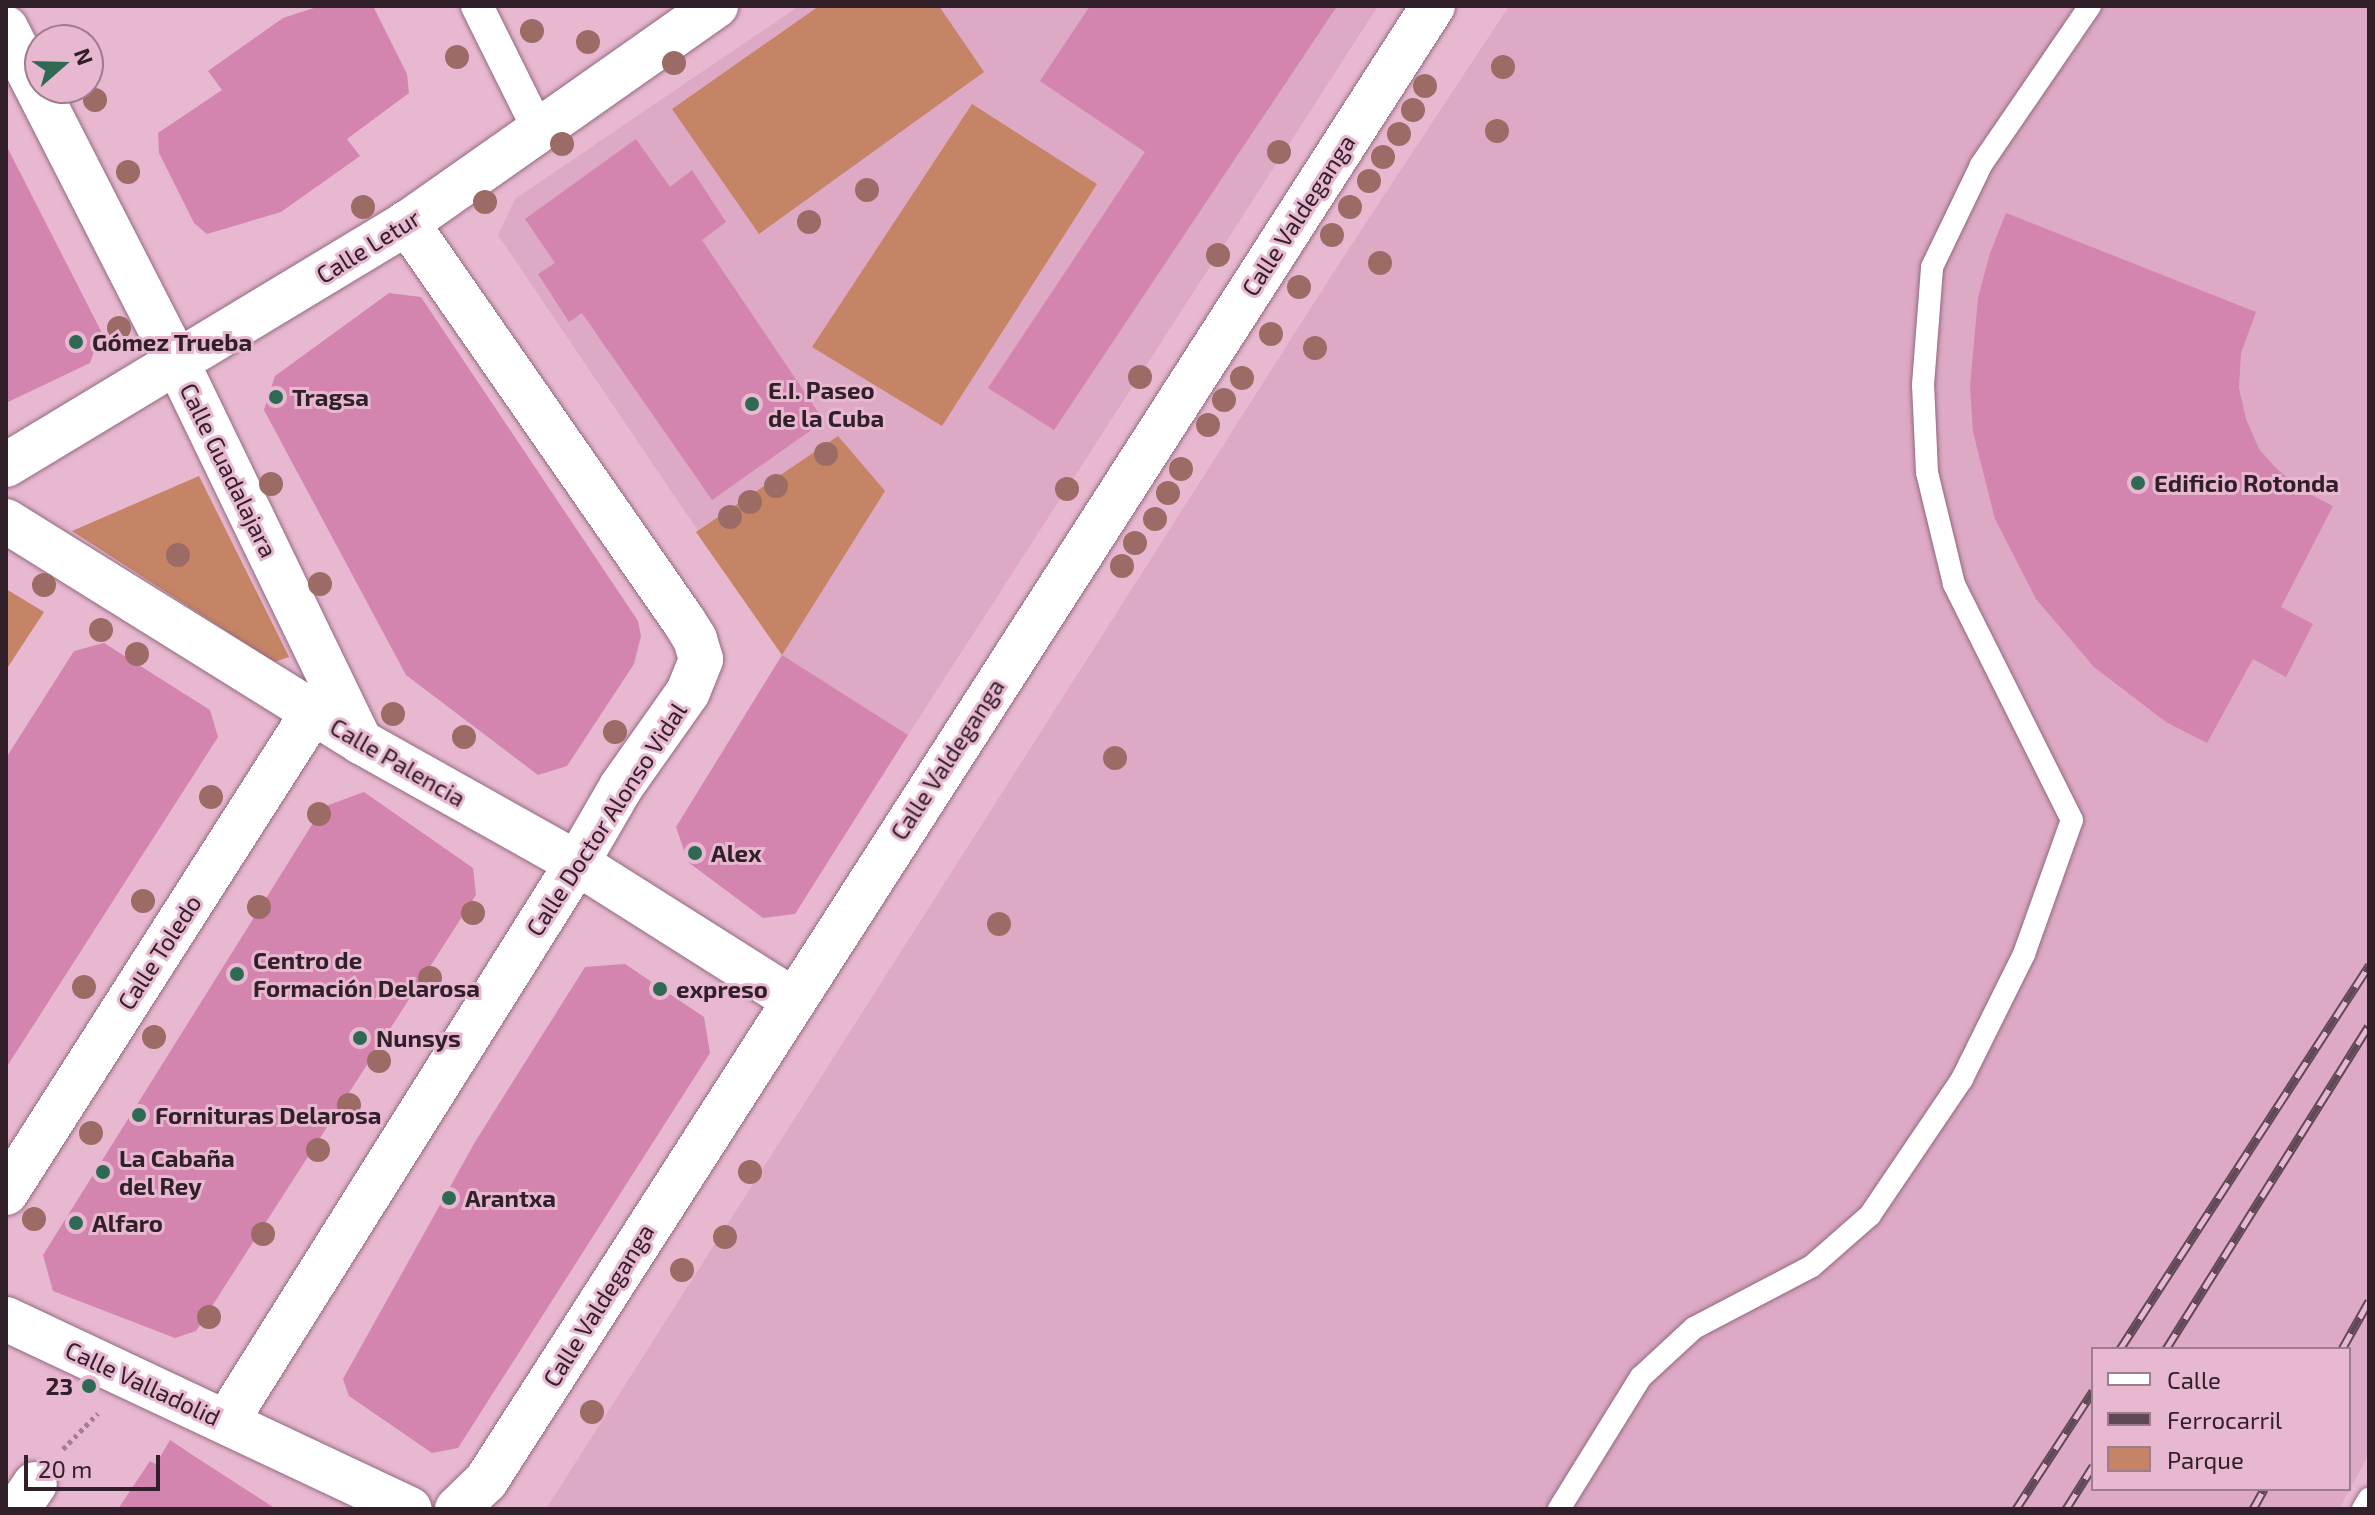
<!DOCTYPE html>
<html>
<head>
<meta charset="utf-8">
<style>
	body { margin:0 }
	#map { position:relative; width:2375px; height:1515px; overflow:hidden; background:#e7b8d0; font-family:"Exo 2",sans-serif }
	div>[style] { position:absolute }
	.built>* { inset:0; background:#dda9c5 }
	.green>* { inset:0; background:#c58465 }
	.building>* { inset:0; background:#d384af }
	.path>* { height:5px; margin-top:-2.5px; transform-origin:0; background:repeating-linear-gradient(90deg,#a27e91 0 4px,transparent 0 8px) }
	.roads { filter:drop-shadow(0 0 2px #92697f) drop-shadow(0 0 2px #92697f) }
	.service>* { height:22px; margin:-11px; padding:0 11px; transform-origin:11px; border-radius:11px; background:#fff }
	.pedestrian>* { height:32px; margin:-16px; padding:0 16px; transform-origin:16px; border-radius:16px; background:#fff }
	.minor>* { height:44px; margin:-22px; padding:0 22px; transform-origin:22px; border-radius:22px; background:#fff }
	.rail>* { height:9px; margin-top:-4.5px; transform-origin:0; background:repeating-linear-gradient(90deg,#e7b8d0 0 18px,#614855 0 36px); box-sizing:border-box; border-block:2px solid #614855 }
	.trees>* { width:24px; height:24px; margin:-12px; border-radius:50%; background:#9c6b66 }
	.dots>* { width:22px; height:22px; translate:-50% -50%; box-sizing:border-box; border:4px solid #e7b8d0; border-radius:50% }
	span { translate:-50% -50%; white-space:nowrap; text-align:center; line-height:1.15; -webkit-text-stroke:6px #e7b8d0; paint-order:stroke }
	.street-label { font-size:24px; color:#312029 }
	.poi-label { font-size:24px; color:#312029; font-weight:700 }
	.left { translate:0 -50%; text-align:left }
	.right { translate:-100% -50%; text-align:right }
	.frame { position:absolute; inset:0; border:8px solid #312029; pointer-events:none }
	.legend { position:absolute; left:2091px; top:1347px; width:260px; height:144px; box-sizing:border-box; background:#e7b8d0; border:2px solid #9e7b8d; margin:0; padding:10px 14px; list-style:none; font-size:24px; color:#312029 }
	.legend li { display:flex; align-items:center; gap:16px; height:40px }
	.legend b { width:40px; border:2px solid #9e7b8d }
	.north { position:absolute; left:24px; top:24px; width:80px; height:80px; box-sizing:border-box; background:#e7b8d0; border:2px solid #9e7b8d; border-radius:50%; rotate:70deg; font-size:22px; font-weight:700; line-height:32px; text-align:center; color:#312029 }
	.north::after { content:''; display:block; margin:auto; width:28px; height:36px; background:#2e6953; clip-path:polygon(50% 0,100% 100%,50% 72%,0 100%) }
	.scale { position:absolute; left:24px; top:1455px; width:136px; height:36px; box-sizing:border-box; border:4px solid #312029; border-top:0; padding-left:10px; font-size:24px; line-height:28px; white-space:nowrap; color:#312029; -webkit-text-stroke:6px #e7b8d0; paint-order:stroke }
</style>
</head>
<body>
<div id="map">
	<div class="built">
		<div style="clip-path:polygon(799px 6px,1378px 6px,908px 735px,782px 655px,498px 235px,515px 199px)"></div>
		<div style="clip-path:polygon(evenodd,1509px 6px,2369px 6px,2369px 1454px,2339px 1509px,546px 1509px,1333px 273px,1509px 6px,2093px 1349px,2349px 1349px,2349px 1489px,2093px 1489px,2093px 1349px)"></div>
	</div>
	<div class="green">
		<div style="clip-path:polygon(819px 6px,939px 6px,984px 72px,759px 234px,672px 109px)"></div>
		<div style="clip-path:polygon(972px 104px,1097px 184px,942px 426px,812px 347px)"></div>
		<div style="clip-path:polygon(838px 436px,885px 491px,782px 655px,696px 532px)"></div>
		<div style="clip-path:polygon(199px 476px,289px 657px,274px 662px,72px 531px)"></div>
		<div style="clip-path:polygon(6px 589px,44px 612px,6px 670px)"></div>
	</div>
	<div class="building">
		<div style="clip-path:polygon(320px 6px,373px 6px,407px 74px,409px 93px,347px 139px,360px 156px,281px 212px,207px 234px,194px 223px,159px 153px,158px 133px,222px 90px,208px 71px,283px 18px)"></div>
		<div style="clip-path:polygon(1090px 6px,1337px 6px,1054px 430px,988px 388px,1145px 152px,1040px 81px)"></div>
		<div style="clip-path:polygon(636px 139px,670px 187px,692px 170px,726px 222px,702px 240px,824px 421px,712px 500px,582px 313px,569px 322px,538px 274px,555px 263px,525px 219px)"></div>
		<div style="clip-path:polygon(6px 145px,101px 331px,90px 363px,6px 403px)"></div>
		<div style="clip-path:polygon(2006px 213px,2256px 312px,2241px 353px,2239px 388px,2246px 419px,2259px 449px,2274px 466px,2298px 488px,2333px 506px,2281px 607px,2313px 624px,2286px 677px,2253px 659px,2207px 743px,2166px 722px,2094px 667px,2036px 599px,1995px 519px,1973px 432px,1970px 387px,1978px 298px,1990px 253px)"></div>
		<div style="clip-path:polygon(389px 293px,421px 297px,638px 621px,641px 636px,634px 664px,567px 766px,538px 775px,406px 675px,264px 410px,275px 376px)"></div>
		<div style="clip-path:polygon(104px 643px,210px 710px,218px 737px,6px 1068px,6px 758px,74px 651px)"></div>
		<div style="clip-path:polygon(782px 655px,908px 735px,795px 914px,763px 918px,688px 862px,676px 827px)"></div>
		<div style="clip-path:polygon(364px 792px,473px 868px,476px 895px,196px 1331px,175px 1338px,53px 1291px,43px 1255px,323px 807px)"></div>
		<div style="clip-path:polygon(625px 964px,704px 1017px,710px 1053px,458px 1448px,432px 1453px,349px 1396px,343px 1379px,475px 1142px,585px 967px)"></div>
		<div style="clip-path:polygon(170px 1440px,194px 1456px,276px 1509px,118px 1509px,150px 1461px,156px 1464px)"></div>
	</div>
	<div class="path">
		<div style="left:63px;top:1449px;width:50px;rotate:-45.8deg"></div>
	</div>
	<div class="roads">
		<div class="service">
			<div style="left:1559px;top:1509px;width:155px;rotate:-58.2deg"></div>
			<div style="left:1641px;top:1377px;width:72px;rotate:-42.8deg"></div>
			<div style="left:1694px;top:1328px;width:133px;rotate:-27.7deg"></div>
			<div style="left:1812px;top:1266px;width:77px;rotate:-41.3deg"></div>
			<div style="left:1870px;top:1215px;width:164px;rotate:-55.9deg"></div>
			<div style="left:1962px;top:1079px;width:140px;rotate:-63.6deg"></div>
			<div style="left:2024px;top:954px;width:142px;rotate:-70.3deg"></div>
			<div style="left:2072px;top:820px;width:264px;rotate:-116.6deg"></div>
			<div style="left:1954px;top:584px;width:115px;rotate:-103.6deg"></div>
			<div style="left:1927px;top:472px;width:87px;rotate:-92.6deg"></div>
			<div style="left:1923px;top:385px;width:118px;rotate:-85.6deg"></div>
			<div style="left:1932px;top:267px;width:113px;rotate:-64.3deg"></div>
			<div style="left:1981px;top:165px;width:193px;rotate:-55.6deg"></div>
			<div style="left:2363px;top:1509px;width:12px;rotate:-59deg"></div>
		</div>
		<div class="pedestrian">
			<div style="left:477px;top:6px;width:140px;rotate:63.6deg"></div>
		</div>
		<div class="minor">
			<div style="left:6px;top:28px;width:375px;rotate:62.9deg"></div>
			<div style="left:177px;top:362px;width:422px;rotate:64.2deg"></div>
			<div style="left:6px;top:465px;width:468px;rotate:-31.1deg"></div>
			<div style="left:407px;top:223px;width:378px;rotate:-35.1deg"></div>
			<div style="left:6px;top:521px;width:418px;rotate:31.9deg"></div>
			<div style="left:361px;top:742px;width:248px;rotate:29.3deg"></div>
			<div style="left:577px;top:863px;width:254px;rotate:32.3deg"></div>
			<div style="left:6px;top:1193px;width:571px;rotate:-57.45deg"></div>
			<div style="left:6px;top:1319px;width:446px;rotate:25.2deg"></div>
			<div style="left:226px;top:1422px;width:660px;rotate:-57.88deg"></div>
			<div style="left:577px;top:863px;width:88px;rotate:-59.9deg"></div>
			<div style="left:621px;top:787px;width:116px;rotate:-54.8deg"></div>
			<div style="left:688px;top:692px;width:35px;rotate:-68deg"></div>
			<div style="left:701px;top:659px;width:21px;rotate:-107deg"></div>
			<div style="left:695px;top:639px;width:22px;rotate:-122deg"></div>
			<div style="left:683px;top:620px;width:484px;rotate:-124.8deg"></div>
			<div style="left:18px;top:1509px;width:30px;rotate:-56deg"></div>
			<div style="left:457px;top:1509px;width:40px;rotate:-44deg"></div>
			<div style="left:486px;top:1481px;width:1753px;rotate:-57.3deg"></div>
		</div>
	</div>
	<div class="rail">
		<div style="left:2120px;top:1349px;width:458px;rotate:-57deg"></div>
		<div style="left:2166px;top:1349px;width:381px;rotate:-57.9deg"></div>
		<div style="left:2342px;top:1349px;width:55px;rotate:-60.6deg"></div>
		<div style="left:2016px;top:1509px;width:141px;rotate:-56.9deg"></div>
		<div style="left:2066px;top:1509px;width:51px;rotate:-57.9deg"></div>
		<div style="left:2253px;top:1509px;width:23px;rotate:-61deg"></div>
	</div>
	<div class="trees">
		<div style="left:532px;top:31px"></div>
		<div style="left:588px;top:42px"></div>
		<div style="left:457px;top:57px"></div>
		<div style="left:674px;top:63px"></div>
		<div style="left:1503px;top:67px"></div>
		<div style="left:1425px;top:86px"></div>
		<div style="left:95px;top:100px"></div>
		<div style="left:1413px;top:110px"></div>
		<div style="left:1497px;top:131px"></div>
		<div style="left:1399px;top:134px"></div>
		<div style="left:562px;top:144px"></div>
		<div style="left:1279px;top:152px"></div>
		<div style="left:1383px;top:157px"></div>
		<div style="left:128px;top:172px"></div>
		<div style="left:1369px;top:181px"></div>
		<div style="left:867px;top:190px"></div>
		<div style="left:485px;top:202px"></div>
		<div style="left:363px;top:207px"></div>
		<div style="left:1350px;top:207px"></div>
		<div style="left:809px;top:222px"></div>
		<div style="left:1332px;top:235px"></div>
		<div style="left:1218px;top:255px"></div>
		<div style="left:1380px;top:263px"></div>
		<div style="left:1299px;top:287px"></div>
		<div style="left:119px;top:328px"></div>
		<div style="left:1271px;top:334px"></div>
		<div style="left:1315px;top:348px"></div>
		<div style="left:1140px;top:377px"></div>
		<div style="left:1242px;top:378px"></div>
		<div style="left:1224px;top:400px"></div>
		<div style="left:1208px;top:425px"></div>
		<div style="left:826px;top:454px"></div>
		<div style="left:1181px;top:469px"></div>
		<div style="left:271px;top:484px"></div>
		<div style="left:776px;top:486px"></div>
		<div style="left:1067px;top:489px"></div>
		<div style="left:1168px;top:493px"></div>
		<div style="left:750px;top:502px"></div>
		<div style="left:730px;top:517px"></div>
		<div style="left:1155px;top:519px"></div>
		<div style="left:1135px;top:543px"></div>
		<div style="left:178px;top:555px"></div>
		<div style="left:1122px;top:566px"></div>
		<div style="left:320px;top:584px"></div>
		<div style="left:44px;top:585px"></div>
		<div style="left:101px;top:630px"></div>
		<div style="left:137px;top:654px"></div>
		<div style="left:393px;top:714px"></div>
		<div style="left:615px;top:732px"></div>
		<div style="left:464px;top:737px"></div>
		<div style="left:1115px;top:758px"></div>
		<div style="left:211px;top:797px"></div>
		<div style="left:319px;top:814px"></div>
		<div style="left:143px;top:901px"></div>
		<div style="left:259px;top:907px"></div>
		<div style="left:473px;top:913px"></div>
		<div style="left:999px;top:924px"></div>
		<div style="left:430px;top:978px"></div>
		<div style="left:84px;top:987px"></div>
		<div style="left:154px;top:1037px"></div>
		<div style="left:379px;top:1061px"></div>
		<div style="left:349px;top:1105px"></div>
		<div style="left:91px;top:1133px"></div>
		<div style="left:318px;top:1150px"></div>
		<div style="left:750px;top:1172px"></div>
		<div style="left:34px;top:1219px"></div>
		<div style="left:263px;top:1234px"></div>
		<div style="left:725px;top:1237px"></div>
		<div style="left:682px;top:1270px"></div>
		<div style="left:209px;top:1317px"></div>
		<div style="left:592px;top:1412px"></div>
	</div>
	<div class="dots">
		<div style="left:76px;top:342px;background:#2e6953"></div>
		<div style="left:276px;top:397px;background:#2e6953"></div>
		<div style="left:752px;top:404px;background:#2e6953"></div>
		<div style="left:2138px;top:483px;background:#2e6953"></div>
		<div style="left:695px;top:853px;background:#2e6953"></div>
		<div style="left:237px;top:974px;background:#2e6953"></div>
		<div style="left:660px;top:989px;background:#2e6953"></div>
		<div style="left:360px;top:1038px;background:#2e6953"></div>
		<div style="left:139px;top:1115px;background:#2e6953"></div>
		<div style="left:103px;top:1172px;background:#2e6953"></div>
		<div style="left:449px;top:1198px;background:#2e6953"></div>
		<div style="left:76px;top:1223px;background:#2e6953"></div>
		<div style="left:89px;top:1386px;background:#2e6953"></div>
	</div>
	<div class="street-label">
		<span style="left:1298px;top:215px;rotate:-57deg">Calle Valdeganga</span>
		<span style="left:368px;top:246px;rotate:-32deg">Calle Letur</span>
		<span style="left:229px;top:470px;rotate:64deg">Calle Guadalajara</span>
		<span style="left:947px;top:759px;rotate:-57deg">Calle Valdeganga</span>
		<span style="left:398px;top:762px;rotate:30deg">Calle Palencia</span>
		<span style="left:606px;top:819px;rotate:-57deg">Calle Doctor Alonso Vidal</span>
		<span style="left:159px;top:952px;rotate:-57deg">Calle Toledo</span>
		<span style="left:598px;top:1305px;rotate:-58deg">Calle Valdeganga</span>
		<span style="left:143px;top:1383px;rotate:25deg">Calle Valladolid</span>
	</div>
	<div class="poi-label">
		<span class="left" style="left:92px;top:342px">Gómez Trueba</span>
		<span class="left" style="left:768px;top:404px">E.I. Paseo<br>de la Cuba</span>
		<span class="left" style="left:292px;top:397px">Tragsa</span>
		<span class="left" style="left:2154px;top:483px">Edificio Rotonda</span>
		<span class="left" style="left:711px;top:853px">Alex</span>
		<span class="left" style="left:253px;top:974px">Centro de<br>Formación Delarosa</span>
		<span class="left" style="left:676px;top:989px">expreso</span>
		<span class="left" style="left:376px;top:1038px">Nunsys</span>
		<span class="left" style="left:155px;top:1115px">Fornituras Delarosa</span>
		<span class="left" style="left:119px;top:1172px">La Cabaña<br>del Rey</span>
		<span class="left" style="left:465px;top:1198px">Arantxa</span>
		<span class="left" style="left:92px;top:1223px">Alfaro</span>
		<span class="right" style="left:73px;top:1386px">23</span>
	</div>
	<div class="frame"></div>
	<ul class="legend">
	<li><b style="height:10px;background:#fff"></b>Calle</li>
	<li><b style="height:10px;background:#614855"></b>Ferrocarril</li>
	<li><b style="height:22px;background:#c58465"></b>Parque</li>
	</ul>
	<div class="north">N</div>
	<div class="scale">20 m</div>
</div>
</body>
</html>
